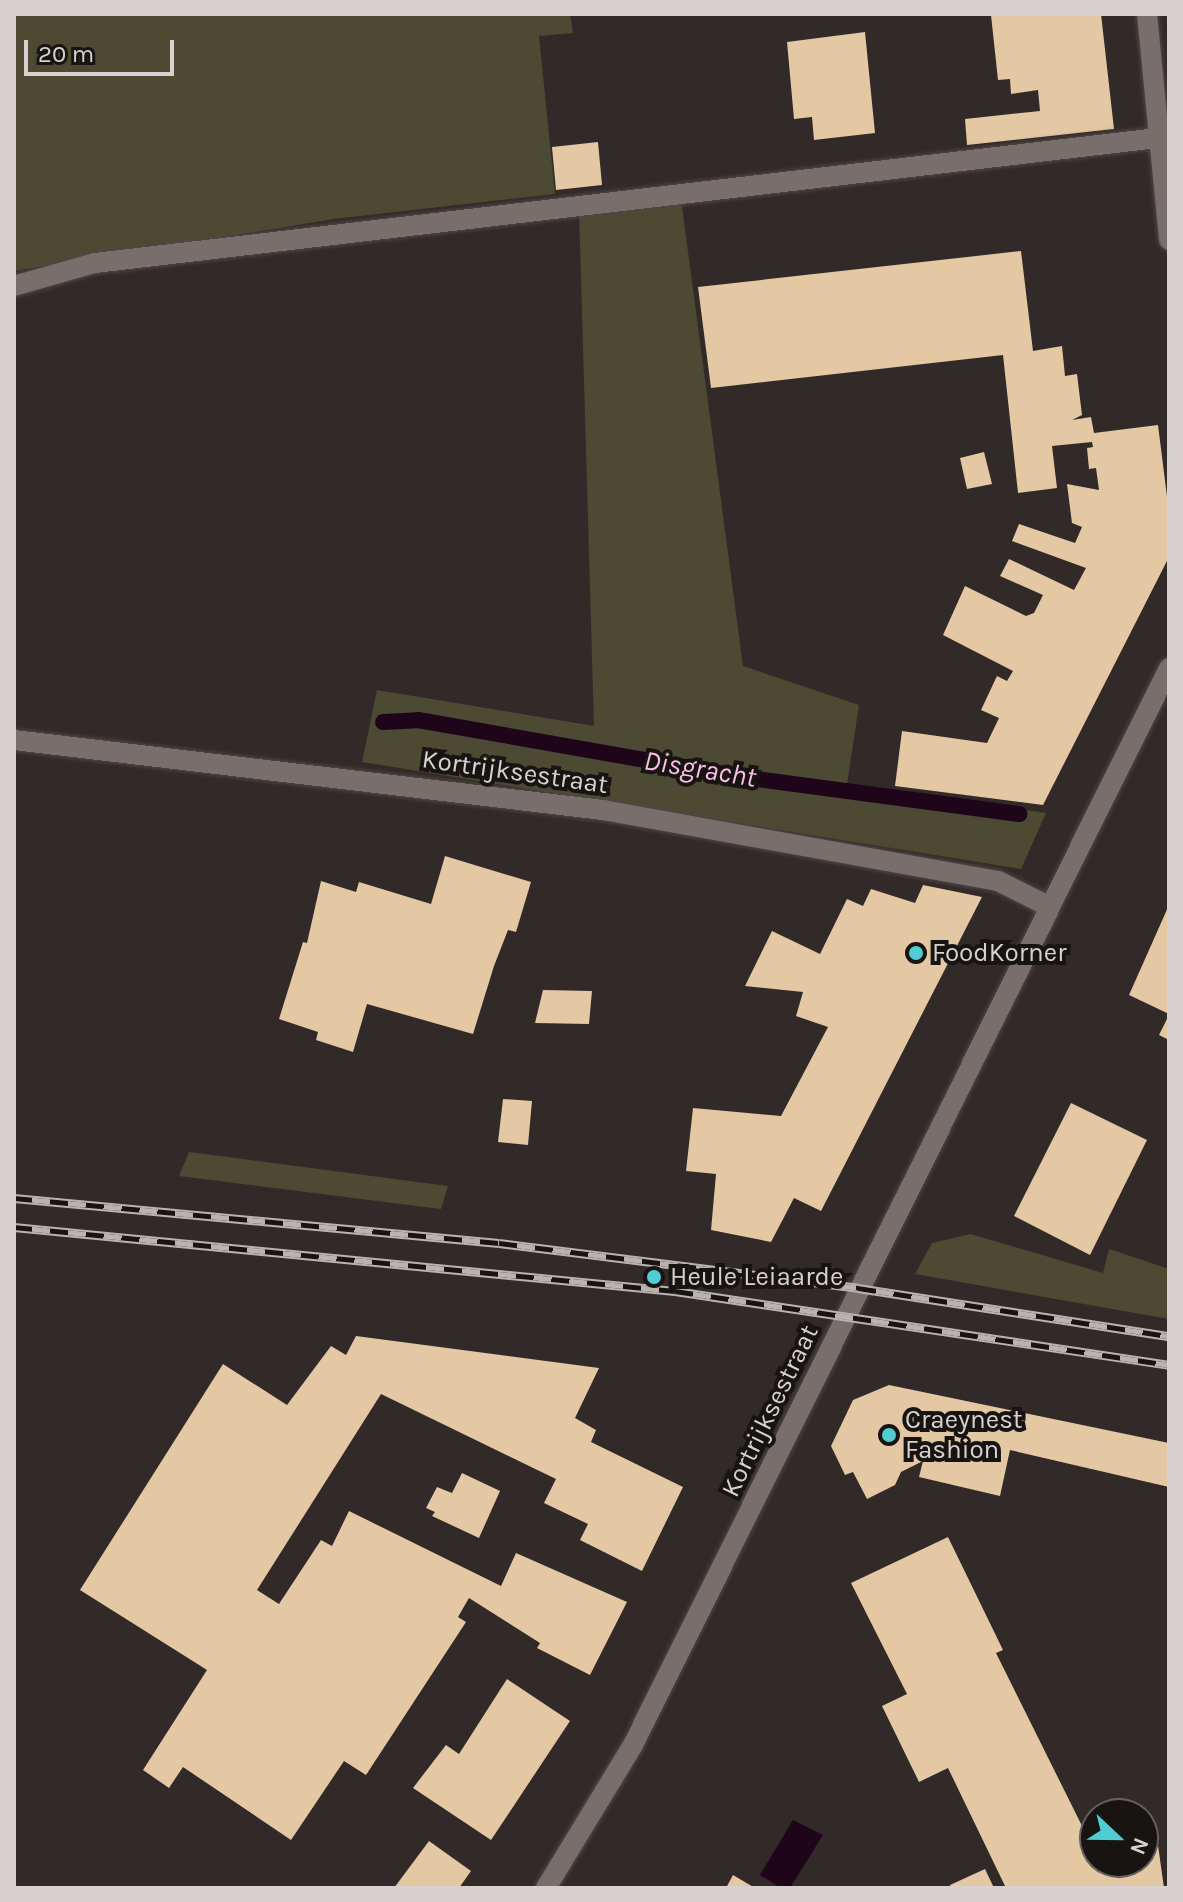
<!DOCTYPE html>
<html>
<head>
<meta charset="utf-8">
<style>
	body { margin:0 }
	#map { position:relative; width:1183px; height:1902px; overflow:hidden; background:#322a28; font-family:Karla,sans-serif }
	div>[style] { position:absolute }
	.green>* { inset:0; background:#4c4a33 }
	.water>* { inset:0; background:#1f051a }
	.stream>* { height:16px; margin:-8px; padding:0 8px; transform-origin:8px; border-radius:8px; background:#1f051a }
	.building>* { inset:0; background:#e4c7a3 }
	.roads { filter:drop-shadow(0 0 2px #4f4846) drop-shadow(0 0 2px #4f4846) }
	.service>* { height:20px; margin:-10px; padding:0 10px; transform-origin:10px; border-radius:10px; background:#786f6c }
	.minor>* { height:20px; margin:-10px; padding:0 10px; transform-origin:10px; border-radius:10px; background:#786f6c }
	.tertiary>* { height:20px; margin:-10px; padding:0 10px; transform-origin:10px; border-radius:10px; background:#786f6c }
	.rail>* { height:9px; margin-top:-4.5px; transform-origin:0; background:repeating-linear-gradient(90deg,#171412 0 18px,#b9b3b1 0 36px); box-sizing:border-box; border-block:2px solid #b9b3b1 }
	.dots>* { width:22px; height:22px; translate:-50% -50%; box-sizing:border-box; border:4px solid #171412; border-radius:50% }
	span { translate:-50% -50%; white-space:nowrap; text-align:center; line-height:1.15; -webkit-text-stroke:8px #171412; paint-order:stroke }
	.street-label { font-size:26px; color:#d7d2d0 }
	.poi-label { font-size:26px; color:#d7d2d0 }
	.left { translate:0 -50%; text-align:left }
	.water-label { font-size:28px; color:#fabee9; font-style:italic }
	.frame { position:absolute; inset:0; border:16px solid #d7d2d0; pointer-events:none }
	.north { position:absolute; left:1079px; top:1798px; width:80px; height:80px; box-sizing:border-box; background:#171412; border:2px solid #64605e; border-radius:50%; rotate:112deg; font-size:22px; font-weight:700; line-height:32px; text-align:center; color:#d7d2d0 }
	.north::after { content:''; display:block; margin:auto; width:28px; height:36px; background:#51ccd3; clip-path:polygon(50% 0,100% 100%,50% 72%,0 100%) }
	.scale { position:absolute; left:24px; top:40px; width:150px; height:36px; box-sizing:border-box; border:4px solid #d7d2d0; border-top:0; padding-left:10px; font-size:24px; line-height:28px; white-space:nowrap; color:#d7d2d0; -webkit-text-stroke:6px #171412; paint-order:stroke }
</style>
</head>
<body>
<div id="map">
	<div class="green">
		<div style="clip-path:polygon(14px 14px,570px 14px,573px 33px,539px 36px,555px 194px,334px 219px,14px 271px)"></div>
		<div style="clip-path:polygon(681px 199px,743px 666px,859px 705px,847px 784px,1046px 813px,1021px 869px,362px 762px,377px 690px,594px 726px,579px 210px)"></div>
		<div style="clip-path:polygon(189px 1152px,448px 1186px,441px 1209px,179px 1176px)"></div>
		<div style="clip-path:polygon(971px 1234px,1103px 1273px,1109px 1249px,1169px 1269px,1169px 1319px,915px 1274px,932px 1243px)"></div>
	</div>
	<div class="water">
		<div style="clip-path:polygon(793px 1820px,823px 1835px,790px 1888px,781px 1888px,760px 1875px)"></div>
	</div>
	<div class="stream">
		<div style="left:383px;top:722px;width:35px;rotate:-3deg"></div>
		<div style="left:418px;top:720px;width:321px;rotate:10deg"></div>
		<div style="left:734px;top:776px;width:288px;rotate:7.6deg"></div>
	</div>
	<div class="building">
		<div style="clip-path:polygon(1101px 14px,1114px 129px,967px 145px,965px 119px,1040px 111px,1038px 90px,1011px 94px,1010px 79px,998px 80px,991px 15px)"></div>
		<div style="clip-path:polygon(865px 32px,875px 133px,814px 140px,812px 117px,794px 119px,787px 42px)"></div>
		<div style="clip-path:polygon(598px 142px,602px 185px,556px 190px,552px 147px)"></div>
		<div style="clip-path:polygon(1021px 251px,1033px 351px,1062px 346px,1065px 376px,1077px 374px,1082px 415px,1072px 420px,1091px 417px,1094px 433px,1158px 425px,1169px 512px,1169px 557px,1043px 805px,895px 786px,902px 731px,987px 743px,999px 718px,981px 710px,997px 676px,1007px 681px,1013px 671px,943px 635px,965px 586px,1026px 616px,1034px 613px,1043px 595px,1000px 576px,1009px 559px,1074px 590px,1086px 568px,1012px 541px,1019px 524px,1075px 543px,1082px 527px,1072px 523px,1067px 484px,1099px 490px,1096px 468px,1089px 469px,1087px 448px,1093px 447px,1092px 442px,1052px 446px,1057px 488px,1018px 493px,1003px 355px,711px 388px,698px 287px)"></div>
		<div style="clip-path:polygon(984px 452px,992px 484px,967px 489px,960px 458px)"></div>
		<div style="clip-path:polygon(445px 856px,531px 882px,516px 932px,508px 930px,494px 966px,473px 1034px,367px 1004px,353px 1052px,316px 1040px,318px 1032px,279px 1019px,303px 942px,307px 943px,321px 881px,356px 892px,359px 882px,431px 904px)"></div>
		<div style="clip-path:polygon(923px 885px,982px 897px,821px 1211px,794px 1198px,771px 1242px,711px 1230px,716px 1174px,686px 1171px,693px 1108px,781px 1116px,828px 1027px,796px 1016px,803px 992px,745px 986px,772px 931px,820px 954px,847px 899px,863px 906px,871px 889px,915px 903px)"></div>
		<div style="clip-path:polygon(1169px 905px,1169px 1014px,1129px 995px)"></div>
		<div style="clip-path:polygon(543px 990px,592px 991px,589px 1024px,535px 1023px)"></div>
		<div style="clip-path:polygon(1169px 1015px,1169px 1040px,1159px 1035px)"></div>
		<div style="clip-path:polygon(503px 1099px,532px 1101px,528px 1145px,498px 1142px)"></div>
		<div style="clip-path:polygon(1071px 1103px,1147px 1140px,1090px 1255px,1014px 1216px)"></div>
		<div style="clip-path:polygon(356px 1336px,599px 1368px,575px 1418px,596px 1430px,591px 1442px,683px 1487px,642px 1571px,580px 1540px,588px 1524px,544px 1503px,556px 1479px,381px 1394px,257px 1590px,279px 1604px,321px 1540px,332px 1546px,349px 1511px,501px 1586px,516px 1553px,627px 1602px,590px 1675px,537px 1648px,540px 1643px,469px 1598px,458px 1617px,466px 1622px,366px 1775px,344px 1761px,291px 1840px,183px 1767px,169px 1788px,143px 1770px,207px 1670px,80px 1590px,223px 1364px,287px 1405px,331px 1346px,346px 1355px)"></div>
		<div style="clip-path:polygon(889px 1385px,1169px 1443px,1169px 1487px,1010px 1450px,1000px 1496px,919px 1477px,923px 1461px,901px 1472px,895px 1485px,867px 1499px,853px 1472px,845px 1475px,831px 1446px,853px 1400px)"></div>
		<div style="clip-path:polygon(462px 1473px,500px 1491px,479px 1538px,432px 1516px,435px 1512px,426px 1508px,437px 1487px,452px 1493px)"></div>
		<div style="clip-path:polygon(948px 1537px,1003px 1650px,996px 1653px,1095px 1852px,1095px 1862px,1143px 1862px,1143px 1846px,1158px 1845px,1164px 1888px,1006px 1888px,948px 1768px,919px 1782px,882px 1706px,907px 1694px,851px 1583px)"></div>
		<div style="clip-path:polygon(507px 1679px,570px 1721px,491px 1840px,413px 1788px,446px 1745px,459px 1754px)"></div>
		<div style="clip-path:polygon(429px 1841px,471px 1871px,459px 1888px,394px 1888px)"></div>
		<div style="clip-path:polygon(985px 1869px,994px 1888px,951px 1888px,950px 1885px)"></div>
		<div style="clip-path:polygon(733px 1875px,755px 1888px,726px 1888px)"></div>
	</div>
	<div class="roads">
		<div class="service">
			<div style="left:14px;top:286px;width:84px;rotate:-15.9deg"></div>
			<div style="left:95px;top:263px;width:1070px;rotate:-6.71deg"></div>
		</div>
		<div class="minor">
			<div style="left:1147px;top:14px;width:227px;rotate:84.4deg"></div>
			<div style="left:14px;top:740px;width:593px;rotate:6.78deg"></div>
			<div style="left:603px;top:810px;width:401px;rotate:10.2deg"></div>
			<div style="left:998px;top:881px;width:56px;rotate:26.6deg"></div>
		</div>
		<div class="tertiary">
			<div style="left:546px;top:1888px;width:167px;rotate:-58.7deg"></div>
			<div style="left:633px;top:1745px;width:1203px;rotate:-63.54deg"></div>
		</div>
	</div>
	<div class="rail">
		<div style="left:14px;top:1198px;width:487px;rotate:5.3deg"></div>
		<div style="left:499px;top:1243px;width:362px;rotate:7.1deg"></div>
		<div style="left:858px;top:1288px;width:315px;rotate:8.8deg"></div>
		<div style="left:14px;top:1227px;width:664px;rotate:5.53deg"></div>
		<div style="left:675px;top:1291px;width:500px;rotate:8.5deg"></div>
	</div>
	<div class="dots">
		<div style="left:916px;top:953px;background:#51ccd3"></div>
		<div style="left:654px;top:1277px;background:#51ccd3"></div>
		<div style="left:889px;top:1435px;background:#51ccd3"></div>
	</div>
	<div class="street-label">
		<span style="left:515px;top:772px;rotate:8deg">Kortrijksestraat</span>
		<span style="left:770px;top:1411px;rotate:-64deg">Kortrijksestraat</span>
	</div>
	<div class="poi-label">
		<span class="left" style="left:932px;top:953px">FoodKorner</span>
		<span class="left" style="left:670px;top:1277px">Heule Leiaarde</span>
		<span class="left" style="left:905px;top:1435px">Craeynest<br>Fashion</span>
	</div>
	<div class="water-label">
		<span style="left:700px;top:769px;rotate:9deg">Disgracht</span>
	</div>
	<div class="frame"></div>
	<div class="north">N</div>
	<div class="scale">20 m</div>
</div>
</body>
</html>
